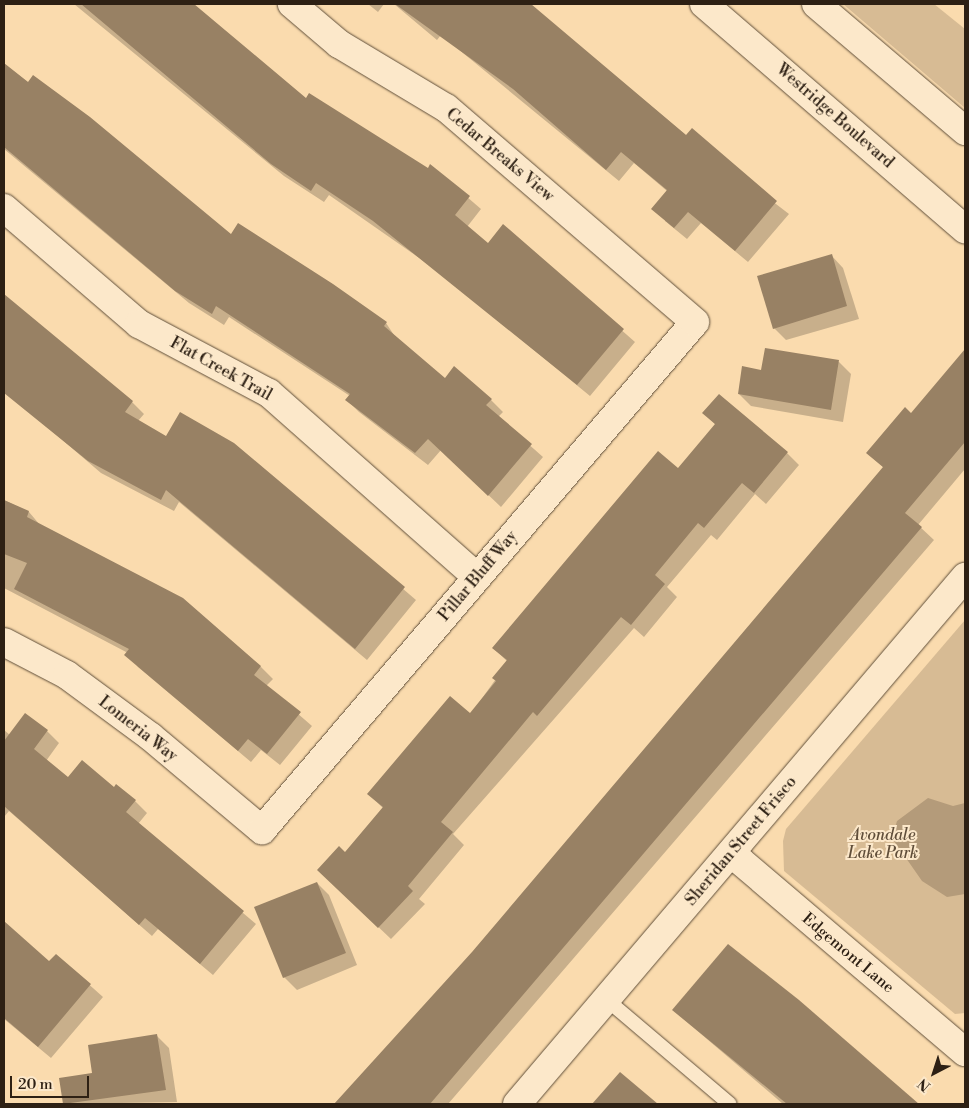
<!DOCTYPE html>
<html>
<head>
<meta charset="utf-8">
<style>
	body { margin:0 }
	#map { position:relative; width:969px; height:1108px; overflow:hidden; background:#fadbae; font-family:"Libre Bodoni",serif }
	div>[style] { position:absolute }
	.green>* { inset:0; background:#d7bb94 }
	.water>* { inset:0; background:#b49b7a }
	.shadow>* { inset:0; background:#0003 }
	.building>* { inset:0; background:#988164 }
	.roads { filter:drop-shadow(0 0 1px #604f3a) drop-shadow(0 0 1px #604f3a) }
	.lane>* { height:14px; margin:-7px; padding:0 7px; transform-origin:7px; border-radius:7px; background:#fce8ca }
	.street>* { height:28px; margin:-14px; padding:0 14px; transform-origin:14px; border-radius:14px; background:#fce8ca }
	.secondary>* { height:28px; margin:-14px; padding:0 14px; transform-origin:14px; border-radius:14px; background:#fce8ca }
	span { translate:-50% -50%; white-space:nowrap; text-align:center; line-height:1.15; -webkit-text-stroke:4px #fce8ca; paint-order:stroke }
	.street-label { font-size:16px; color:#2d2014 }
	.park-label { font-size:16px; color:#604e3a; font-style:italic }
	.frame { position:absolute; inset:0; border:5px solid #2d2014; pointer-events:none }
	.north { position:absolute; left:909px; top:1048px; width:50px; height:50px; -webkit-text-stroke:4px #fce8ca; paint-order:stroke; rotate:220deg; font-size:14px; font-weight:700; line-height:20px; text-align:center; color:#2d2014 }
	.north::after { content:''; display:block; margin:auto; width:18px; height:22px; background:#2d2014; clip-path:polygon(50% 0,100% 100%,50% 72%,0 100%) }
	.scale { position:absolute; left:10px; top:1076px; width:79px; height:22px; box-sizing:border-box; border:2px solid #2d2014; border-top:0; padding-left:6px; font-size:15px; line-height:18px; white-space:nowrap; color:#2d2014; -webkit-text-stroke:4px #fce8ca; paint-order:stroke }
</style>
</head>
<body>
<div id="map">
	<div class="green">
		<div style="clip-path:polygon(843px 4px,934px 4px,965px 29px,965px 108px)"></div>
		<div style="clip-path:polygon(965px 620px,965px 1013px,955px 1014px,784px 871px,783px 841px,786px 829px)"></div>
	</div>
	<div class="water">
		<div style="clip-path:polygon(928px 798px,953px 806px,965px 803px,965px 894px,947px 897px,922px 881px,892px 838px,897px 821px)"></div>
	</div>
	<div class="shadow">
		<div style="clip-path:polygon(74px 4px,192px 4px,306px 100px,428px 169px,431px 166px,481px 209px,467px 227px,488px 244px,503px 226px,635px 342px,590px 396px,435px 269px,329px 195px,324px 202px,284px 176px)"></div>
		<div style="clip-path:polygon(368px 4px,384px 4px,378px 12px)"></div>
		<div style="clip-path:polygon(394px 4px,529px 4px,687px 136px,789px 214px,748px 262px,701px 223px,687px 239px,665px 221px,667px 191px,634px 163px,619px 181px,441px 35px,437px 40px)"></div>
		<div style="clip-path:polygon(4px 64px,231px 236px,386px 323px,396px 338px,445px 379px,491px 400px,503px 412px,498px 417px,543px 457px,501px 507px,441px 450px,428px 465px,359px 412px,347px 400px,350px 396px,229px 317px,224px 325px,189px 303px,4px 149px)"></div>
		<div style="clip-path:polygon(831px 255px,843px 268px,859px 319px,786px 340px,774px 328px)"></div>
		<div style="clip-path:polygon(4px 295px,132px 402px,144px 414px,138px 421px,166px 438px,234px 444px,416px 600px,367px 660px,179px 502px,174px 511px,101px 473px,4px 390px)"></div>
		<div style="clip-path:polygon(965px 351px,965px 469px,918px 525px,934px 540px,448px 1104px,337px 1104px,473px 953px,884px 468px,867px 453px,911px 414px)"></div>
		<div style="clip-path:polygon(839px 362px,851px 374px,843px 422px,751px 406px,739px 394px,762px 371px)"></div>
		<div style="clip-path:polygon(704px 413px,787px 453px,799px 465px,766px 504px,755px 494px,717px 540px,711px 535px,667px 587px,677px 597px,644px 637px,634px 628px,453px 834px,464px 845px,419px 899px,425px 904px,391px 939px,331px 882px,345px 854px,383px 808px,368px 794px,470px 715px,508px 662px,493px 648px,678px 470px,716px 425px)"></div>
		<div style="clip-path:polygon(4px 500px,29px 512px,40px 525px,182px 599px,261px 667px,273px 679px,266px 686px,312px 726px,280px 765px,261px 750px,251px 762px,138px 667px,128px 653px,4px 588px)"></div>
		<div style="clip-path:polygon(4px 730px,10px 735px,47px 731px,59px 743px,46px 761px,68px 779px,114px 788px,135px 801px,147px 813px,138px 824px,256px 924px,213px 975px,158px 929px,152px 936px,9px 811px,4px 817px)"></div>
		<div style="clip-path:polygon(317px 883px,329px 895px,357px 965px,297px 990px,284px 977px,256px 907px)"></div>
		<div style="clip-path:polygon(4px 922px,50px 963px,56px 955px,103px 997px,51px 1058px,4px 1019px)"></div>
		<div style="clip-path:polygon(728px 946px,917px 1104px,783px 1104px,673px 1010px)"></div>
		<div style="clip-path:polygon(157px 1036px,169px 1048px,177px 1102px,65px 1104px,61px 1079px,94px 1074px)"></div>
		<div style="clip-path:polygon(620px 1073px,656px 1104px,593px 1104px)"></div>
	</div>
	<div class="building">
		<div style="clip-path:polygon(81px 4px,194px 4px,306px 98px,309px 93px,428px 168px,430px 164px,470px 196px,455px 215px,488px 243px,503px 224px,624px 329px,577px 385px,373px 221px,316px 183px,311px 191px,271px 164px)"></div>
		<div style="clip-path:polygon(395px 4px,531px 4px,686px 135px,692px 128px,777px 201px,735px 251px,688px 212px,674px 228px,651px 209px,667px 190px,621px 152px,606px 170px,513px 89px)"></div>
		<div style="clip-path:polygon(4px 63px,28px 82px,33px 75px,90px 117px,231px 234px,238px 223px,333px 284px,387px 322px,384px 326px,445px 378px,454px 366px,492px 399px,486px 405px,532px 444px,488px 496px,428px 439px,415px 453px,345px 400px,350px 394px,216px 306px,212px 314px,175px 291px,4px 147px)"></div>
		<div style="clip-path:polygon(832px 254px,847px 306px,773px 329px,757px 276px)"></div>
		<div style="clip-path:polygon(4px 294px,133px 401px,125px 412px,166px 436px,180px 412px,234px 443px,405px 587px,355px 649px,166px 490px,161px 500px,88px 461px,4px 393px)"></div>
		<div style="clip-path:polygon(765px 348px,839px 360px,831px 410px,738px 394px,742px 366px,761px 370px)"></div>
		<div style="clip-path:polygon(965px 349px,965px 442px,905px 513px,922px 527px,430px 1104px,334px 1104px,472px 952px,883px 467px,866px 453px,905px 407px,911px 413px)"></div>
		<div style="clip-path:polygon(719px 394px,788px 452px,754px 493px,742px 483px,704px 528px,698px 523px,655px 575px,665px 584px,631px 625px,621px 617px,537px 716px,533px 712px,441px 822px,453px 832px,408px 886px,413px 891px,378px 928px,317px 870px,339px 846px,345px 852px,383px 807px,367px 794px,450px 696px,470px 713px,496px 681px,492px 678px,507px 660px,492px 648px,658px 451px,678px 468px,715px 424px,702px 413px)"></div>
		<div style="clip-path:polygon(4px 500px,29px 511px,27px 517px,183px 598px,261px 666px,254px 675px,301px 712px,267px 754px,248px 739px,238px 751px,124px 655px,129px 649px,14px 589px,27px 563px,4px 554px)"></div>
		<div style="clip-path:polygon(25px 713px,48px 730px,34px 749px,68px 777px,82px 760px,114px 787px,116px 784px,136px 800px,126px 812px,244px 911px,200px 964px,145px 918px,139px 925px,4px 806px,4px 741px)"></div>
		<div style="clip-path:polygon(317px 882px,346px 953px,283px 978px,254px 907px)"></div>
		<div style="clip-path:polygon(4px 921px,49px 961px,56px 954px,91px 984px,38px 1047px,4px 1018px)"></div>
		<div style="clip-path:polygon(728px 944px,799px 1000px,919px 1104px,787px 1104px,672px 1010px)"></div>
		<div style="clip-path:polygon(157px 1034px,166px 1090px,63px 1104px,59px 1078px,92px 1073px,88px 1045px)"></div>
		<div style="clip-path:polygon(620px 1072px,658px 1104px,592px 1104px)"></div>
	</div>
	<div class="roads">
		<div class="lane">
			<div style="left:606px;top:999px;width:162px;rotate:40.3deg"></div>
		</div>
		<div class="street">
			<div style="left:4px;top:208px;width:178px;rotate:40.7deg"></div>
			<div style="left:139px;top:324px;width:147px;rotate:28deg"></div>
			<div style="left:269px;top:393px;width:278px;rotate:41.5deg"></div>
			<div style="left:4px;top:642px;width:71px;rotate:27.6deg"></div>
			<div style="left:67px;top:675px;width:104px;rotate:36.4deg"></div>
			<div style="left:151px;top:737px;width:145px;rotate:40deg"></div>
			<div style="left:262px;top:830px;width:667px;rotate:-49.56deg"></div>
			<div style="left:695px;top:322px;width:328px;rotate:-139.3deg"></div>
			<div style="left:446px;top:108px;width:125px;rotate:-149.1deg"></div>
			<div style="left:339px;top:44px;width:62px;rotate:-139.6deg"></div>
			<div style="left:731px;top:853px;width:307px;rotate:40.4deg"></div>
			<div style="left:517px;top:1104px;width:692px;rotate:-49.63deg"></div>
		</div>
		<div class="secondary">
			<div style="left:704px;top:4px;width:345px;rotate:40.8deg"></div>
			<div style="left:816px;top:4px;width:196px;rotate:40.4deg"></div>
		</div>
	</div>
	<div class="street-label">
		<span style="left:835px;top:116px;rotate:41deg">Westridge Boulevard</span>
		<span style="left:500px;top:155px;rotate:40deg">Cedar Breaks View</span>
		<span style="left:221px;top:369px;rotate:29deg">Flat Creek Trail</span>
		<span style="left:478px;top:576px;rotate:-50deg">Pillar Bluff Way</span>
		<span style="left:138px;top:729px;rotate:38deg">Lomeria Way</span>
		<span style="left:741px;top:841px;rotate:-50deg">Sheridan Street Frisco</span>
		<span style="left:848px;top:953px;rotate:40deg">Edgemont Lane</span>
	</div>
	<div class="park-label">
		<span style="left:883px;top:844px">Avondale<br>Lake Park</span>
	</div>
	<div class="frame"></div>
	<div class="north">N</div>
	<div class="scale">20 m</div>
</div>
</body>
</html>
